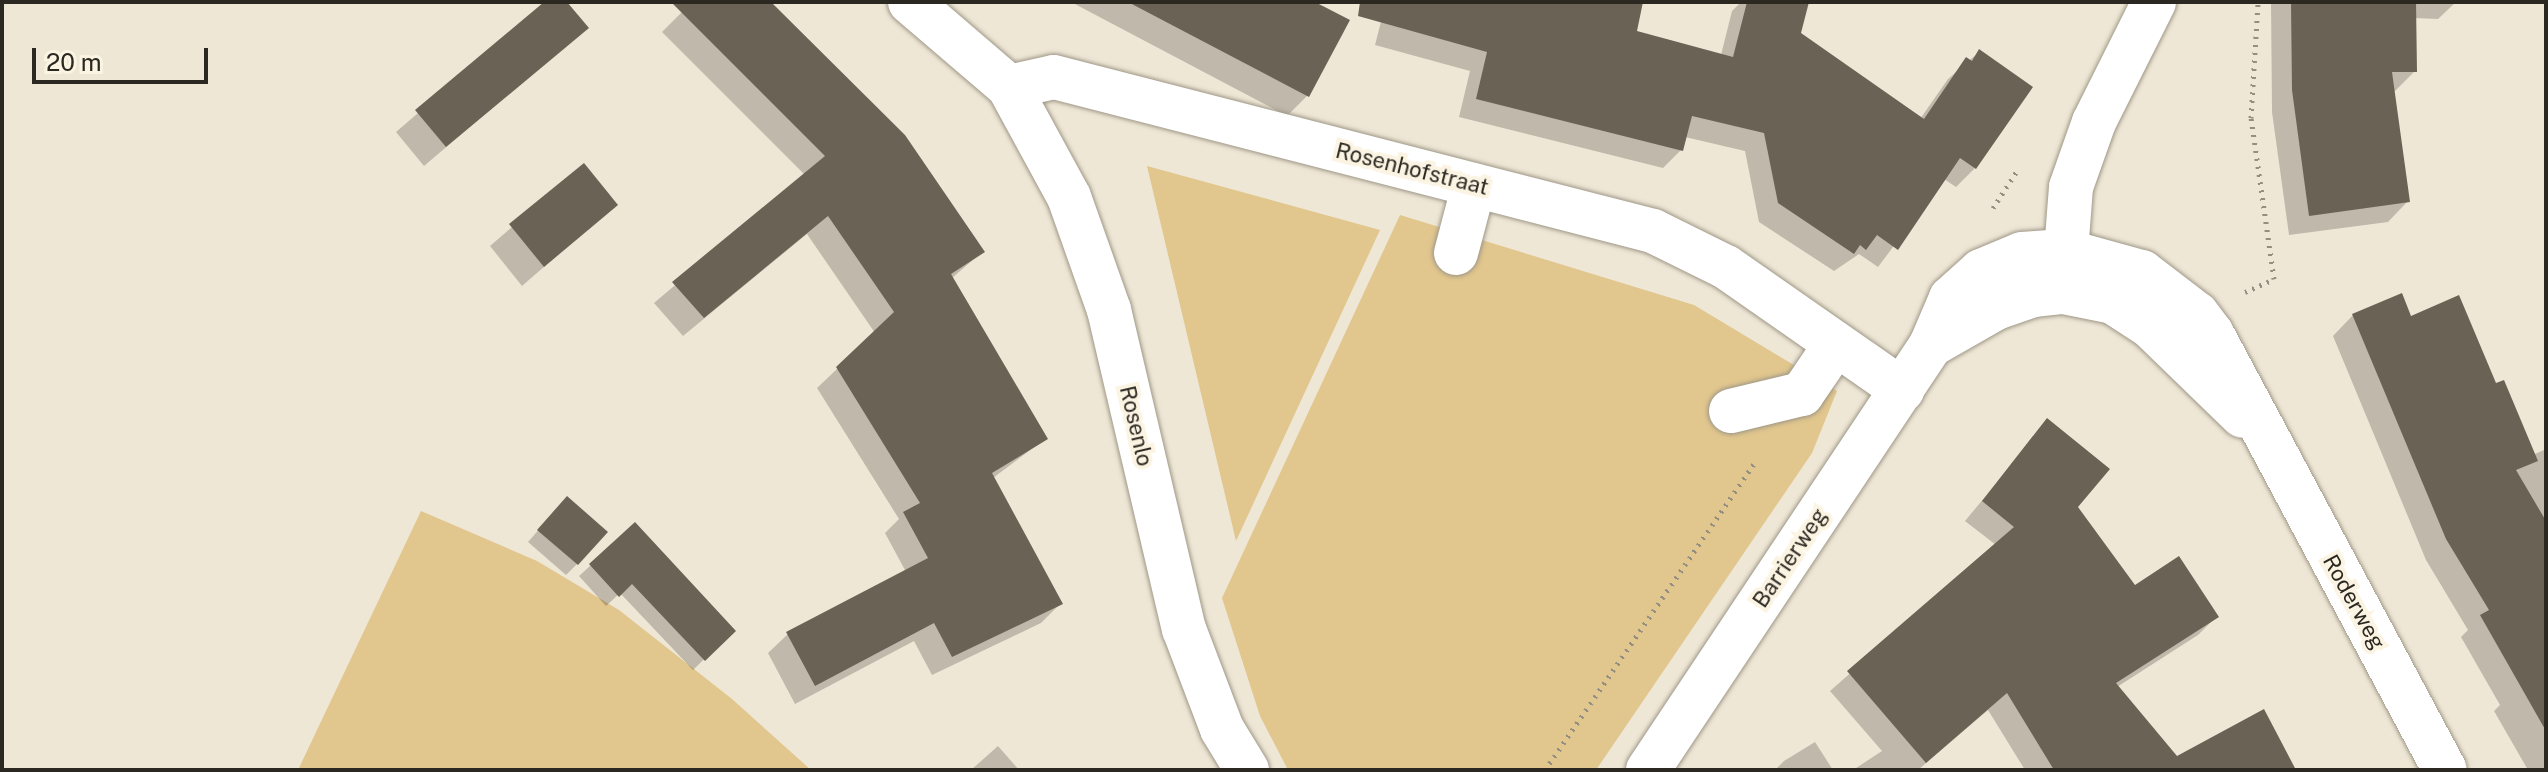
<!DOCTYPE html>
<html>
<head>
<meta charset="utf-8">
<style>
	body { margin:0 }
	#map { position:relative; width:2548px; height:772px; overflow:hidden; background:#efe7d6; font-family:"Public Sans",sans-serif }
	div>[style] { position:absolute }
	.green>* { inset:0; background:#e1c68d }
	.shadow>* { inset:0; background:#0003 }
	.building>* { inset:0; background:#6a6355 }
	.path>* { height:5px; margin-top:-2.5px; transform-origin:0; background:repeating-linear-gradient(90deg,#948e82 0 2px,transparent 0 8px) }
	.roads { filter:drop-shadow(0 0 2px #9e9787) drop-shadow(0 0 2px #9e9787) }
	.minor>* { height:44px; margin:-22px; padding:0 22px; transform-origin:22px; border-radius:22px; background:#fff }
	span { translate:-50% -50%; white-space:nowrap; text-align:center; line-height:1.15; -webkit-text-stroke:8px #fcf4e3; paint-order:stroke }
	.street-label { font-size:22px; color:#2b2822 }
	.frame { position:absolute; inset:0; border:4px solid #2b2822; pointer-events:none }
	.scale { position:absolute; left:32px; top:48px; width:176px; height:36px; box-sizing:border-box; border:4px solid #2b2822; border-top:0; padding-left:10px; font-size:24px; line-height:28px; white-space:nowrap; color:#2b2822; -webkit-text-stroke:6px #fcf4e3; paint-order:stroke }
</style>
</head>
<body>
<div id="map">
	<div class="green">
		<div style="clip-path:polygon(1147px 166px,1380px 230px,1236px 541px)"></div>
		<div style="clip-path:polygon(1400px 215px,1694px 305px,1837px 391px,1812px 453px,1596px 770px,1288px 770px,1260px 716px,1222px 598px)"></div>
		<div style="clip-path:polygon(421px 511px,537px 561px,619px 610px,732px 699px,811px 770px,298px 770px)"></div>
	</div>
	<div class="shadow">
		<div style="clip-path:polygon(547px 2px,564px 2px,586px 28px,424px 166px,396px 132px)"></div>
		<div style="clip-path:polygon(692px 2px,768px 2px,982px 252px,952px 278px,1045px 439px,993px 478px,1060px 604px,1041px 623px,932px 675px,914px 641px,795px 704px,768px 653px,788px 634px,906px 572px,885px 533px,899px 519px,817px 388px,875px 333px,807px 234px,683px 336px,654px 303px,805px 175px,662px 32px)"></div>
		<div style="clip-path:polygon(1071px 2px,1310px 2px,1308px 95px,1287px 116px)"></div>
		<div style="clip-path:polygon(1386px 2px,1641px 2px,1635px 33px,1721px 55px,1732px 11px,1741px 2px,1791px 2px,1798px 34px,1920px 119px,1948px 79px,1979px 52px,1975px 168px,1956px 187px,1944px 179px,1878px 267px,1859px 254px,1834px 271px,1759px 222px,1745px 151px,1685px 137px,1681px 150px,1663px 168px,1459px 117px,1470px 71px,1375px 45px)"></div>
		<div style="clip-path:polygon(2271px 2px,2456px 2px,2438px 19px,2414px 18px,2415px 71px,2393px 93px,2408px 201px,2388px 222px,2289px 235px,2272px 112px)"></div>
		<div style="clip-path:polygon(583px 166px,615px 205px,522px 286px,490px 246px)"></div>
		<div style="clip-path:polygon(2353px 315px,2410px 319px,2495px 385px,2533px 455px,2546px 449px,2546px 770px,2528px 770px,2494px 711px,2500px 705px,2461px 637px,2468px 630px,2426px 560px,2333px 336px)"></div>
		<div style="clip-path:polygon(2048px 421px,2075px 507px,2134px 588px,2216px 617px,2198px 635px,2117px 687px,2175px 770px,2025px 770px,1988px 710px,1918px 770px,1853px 770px,1882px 751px,1830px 691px,1996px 545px,1965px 521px)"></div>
		<div style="clip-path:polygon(556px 510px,577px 564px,566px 575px,528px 542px)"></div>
		<div style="clip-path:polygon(635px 525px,733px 631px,693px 670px,620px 593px,606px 606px,579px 576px)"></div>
		<div style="clip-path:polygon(1815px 742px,1833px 770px,1775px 770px,1784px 761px)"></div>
		<div style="clip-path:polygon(998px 746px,1019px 770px,971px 770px)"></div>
	</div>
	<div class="building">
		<div style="clip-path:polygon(544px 2px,567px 2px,589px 28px,446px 147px,415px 110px)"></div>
		<div style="clip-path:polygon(671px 2px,771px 2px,905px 135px,985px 252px,951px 274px,1048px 439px,992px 473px,1063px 604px,952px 657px,934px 623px,815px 686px,786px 632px,928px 558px,903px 512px,920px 503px,836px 367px,894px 312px,828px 216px,704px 318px,672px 282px,825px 156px)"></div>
		<div style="clip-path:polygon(1128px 2px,1315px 2px,1350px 20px,1309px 97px)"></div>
		<div style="clip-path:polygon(1360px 2px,1643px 2px,1637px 31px,1733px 57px,1747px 2px,1809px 2px,1801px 33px,1924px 119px,1966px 57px,1972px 61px,1979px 49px,2033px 87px,1976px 169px,1960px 158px,1898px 250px,1877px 235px,1866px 250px,1860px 245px,1854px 254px,1778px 203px,1764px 133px,1692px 116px,1683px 151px,1476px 99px,1487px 52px,1358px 16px)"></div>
		<div style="clip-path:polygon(2291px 2px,2416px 2px,2417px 72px,2392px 72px,2410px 202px,2309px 216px,2292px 90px)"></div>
		<div style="clip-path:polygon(584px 163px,618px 205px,544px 267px,509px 224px)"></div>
		<div style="clip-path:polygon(2402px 293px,2411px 316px,2459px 295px,2496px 383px,2504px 380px,2538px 461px,2516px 470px,2546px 521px,2546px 731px,2480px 615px,2489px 610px,2446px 539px,2352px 314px)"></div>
		<div style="clip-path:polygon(2047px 418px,2110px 469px,2078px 507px,2135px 585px,2179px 556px,2219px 617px,2116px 683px,2177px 756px,2264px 709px,2296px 770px,2054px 770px,2007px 693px,1926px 763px,1847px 671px,2014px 527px,1982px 501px)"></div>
		<div style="clip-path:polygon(567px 496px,608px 532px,578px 565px,537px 530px)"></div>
		<div style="clip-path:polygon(635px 522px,736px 631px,705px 661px,632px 584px,619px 597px,589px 564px)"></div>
	</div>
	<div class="path">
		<div style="left:1993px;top:208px;width:46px;rotate:-57.3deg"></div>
		<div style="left:2245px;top:292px;width:32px;rotate:-24deg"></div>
		<div style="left:2274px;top:279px;width:163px;rotate:-98.1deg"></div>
		<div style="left:2251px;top:118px;width:116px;rotate:-86.5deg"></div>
		<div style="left:1545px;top:770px;width:374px;rotate:-55.7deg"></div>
	</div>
	<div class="roads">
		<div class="minor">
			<div style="left:910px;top:2px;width:130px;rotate:40.6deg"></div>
			<div style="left:1009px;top:87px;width:46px;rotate:-12.5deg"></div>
			<div style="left:1054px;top:77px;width:618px;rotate:14.42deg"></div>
			<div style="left:1653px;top:231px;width:81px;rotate:26.3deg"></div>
			<div style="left:1726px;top:267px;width:215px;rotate:34.9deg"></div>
			<div style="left:1009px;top:87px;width:125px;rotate:61.4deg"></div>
			<div style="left:1069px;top:197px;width:120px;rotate:70.5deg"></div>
			<div style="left:1109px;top:310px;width:328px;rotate:76.8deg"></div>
			<div style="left:1184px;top:629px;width:107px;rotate:69.2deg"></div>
			<div style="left:1222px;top:729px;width:48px;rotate:58.6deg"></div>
			<div style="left:1456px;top:253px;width:70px;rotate:-75.2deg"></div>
			<div style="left:2064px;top:278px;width:91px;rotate:-85.6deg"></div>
			<div style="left:2071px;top:187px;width:69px;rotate:-70.5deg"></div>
			<div style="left:2094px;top:122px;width:134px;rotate:-63.4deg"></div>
			<div style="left:1931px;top:345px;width:75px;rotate:-29.6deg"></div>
			<div style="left:1996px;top:308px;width:39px;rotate:-19deg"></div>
			<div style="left:2033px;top:295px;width:30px;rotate:-6deg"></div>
			<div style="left:2063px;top:292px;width:51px;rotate:11.3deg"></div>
			<div style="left:2113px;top:302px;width:44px;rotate:33deg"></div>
			<div style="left:2150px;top:326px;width:129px;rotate:44.1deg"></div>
			<div style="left:1731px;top:411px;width:73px;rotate:-13.5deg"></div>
			<div style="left:1802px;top:394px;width:60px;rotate:-55.8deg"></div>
			<div style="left:1648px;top:770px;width:511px;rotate:-56.34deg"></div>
			<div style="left:1931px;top:345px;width:51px;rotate:-66.9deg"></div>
			<div style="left:1951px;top:298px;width:40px;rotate:-42deg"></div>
			<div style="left:1981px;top:271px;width:44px;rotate:-22.5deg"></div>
			<div style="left:2022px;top:254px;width:43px;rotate:-4deg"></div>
			<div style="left:2065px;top:251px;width:80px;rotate:15.3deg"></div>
			<div style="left:2142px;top:272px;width:69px;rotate:37.4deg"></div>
			<div style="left:2197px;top:314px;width:25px;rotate:53deg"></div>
			<div style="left:2212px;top:334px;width:494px;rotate:61.9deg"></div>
		</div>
	</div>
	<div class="street-label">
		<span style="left:1412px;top:169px;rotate:14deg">Rosenhofstraat</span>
		<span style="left:1136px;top:426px;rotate:77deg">Rosenlo</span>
		<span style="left:1790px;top:558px;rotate:-56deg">Barrierweg</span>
		<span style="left:2354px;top:602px;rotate:61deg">Roderweg</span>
	</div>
	<div class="frame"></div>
	<div class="scale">20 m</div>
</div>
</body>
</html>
